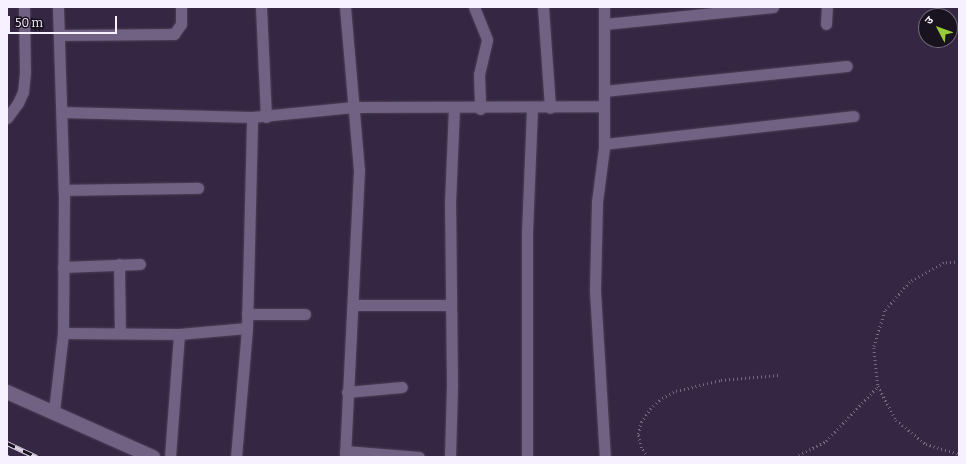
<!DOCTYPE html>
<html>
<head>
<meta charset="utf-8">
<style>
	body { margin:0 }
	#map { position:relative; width:966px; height:464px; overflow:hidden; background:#352643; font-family:Bitter,"Noto Sans Devanagari",serif }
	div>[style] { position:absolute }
	.path>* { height:2.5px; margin-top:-1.25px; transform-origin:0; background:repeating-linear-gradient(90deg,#766a82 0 1px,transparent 0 4px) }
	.roads { filter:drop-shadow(0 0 1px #4c4057) drop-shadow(0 0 1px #4c4057) }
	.minor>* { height:11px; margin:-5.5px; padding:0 5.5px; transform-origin:5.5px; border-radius:5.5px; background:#716182 }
	.tertiary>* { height:14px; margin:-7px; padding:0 7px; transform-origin:7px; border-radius:7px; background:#716182 }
	.rail>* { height:4.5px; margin-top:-2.25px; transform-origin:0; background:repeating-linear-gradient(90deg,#19131f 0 9px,#ddd5e6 0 18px); box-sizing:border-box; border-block:1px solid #ddd5e6 }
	span { translate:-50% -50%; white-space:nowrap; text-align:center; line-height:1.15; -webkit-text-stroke:3.5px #19131f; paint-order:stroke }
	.frame { position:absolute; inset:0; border:8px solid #f7f0ff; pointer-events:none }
	.north { position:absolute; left:918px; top:8px; width:40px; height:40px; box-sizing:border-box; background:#19131f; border:1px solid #726b79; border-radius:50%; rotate:311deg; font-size:11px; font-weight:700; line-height:16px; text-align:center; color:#f7f0ff }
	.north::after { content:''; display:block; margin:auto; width:14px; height:18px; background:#98cb37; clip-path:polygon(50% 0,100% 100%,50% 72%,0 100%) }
	.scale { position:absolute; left:8px; top:16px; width:109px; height:18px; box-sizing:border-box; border:2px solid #f7f0ff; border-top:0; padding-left:5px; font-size:12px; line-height:14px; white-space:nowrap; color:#f7f0ff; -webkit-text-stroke:3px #19131f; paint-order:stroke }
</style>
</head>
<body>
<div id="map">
	<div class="path">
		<div style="left:959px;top:262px;width:15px;rotate:176deg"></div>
		<div style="left:944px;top:263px;width:39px;rotate:151deg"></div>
		<div style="left:910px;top:282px;width:38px;rotate:131deg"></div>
		<div style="left:885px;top:311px;width:39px;rotate:107deg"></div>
		<div style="left:874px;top:348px;width:38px;rotate:84deg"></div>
		<div style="left:878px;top:386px;width:38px;rotate:62deg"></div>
		<div style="left:896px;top:420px;width:38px;rotate:39deg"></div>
		<div style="left:926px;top:444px;width:34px;rotate:17deg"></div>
		<div style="left:648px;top:457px;width:11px;rotate:-128deg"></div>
		<div style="left:641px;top:448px;width:14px;rotate:-102deg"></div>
		<div style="left:638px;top:434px;width:12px;rotate:-76deg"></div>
		<div style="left:641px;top:422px;width:16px;rotate:-55deg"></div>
		<div style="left:650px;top:409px;width:16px;rotate:-43deg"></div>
		<div style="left:662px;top:398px;width:16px;rotate:-27deg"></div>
		<div style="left:676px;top:391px;width:46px;rotate:-13.7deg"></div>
		<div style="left:721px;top:380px;width:58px;rotate:-4.9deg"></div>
		<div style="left:795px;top:457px;width:35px;rotate:-27deg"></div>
		<div style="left:826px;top:441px;width:76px;rotate:-46.6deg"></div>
	</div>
	<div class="roads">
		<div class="minor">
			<div style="left:261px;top:7px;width:110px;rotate:87.4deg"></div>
			<div style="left:345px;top:7px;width:164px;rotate:85.1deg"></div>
			<div style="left:359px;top:170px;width:287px;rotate:92.8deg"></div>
			<div style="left:474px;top:7px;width:35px;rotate:68deg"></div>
			<div style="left:487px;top:40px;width:35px;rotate:103deg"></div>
			<div style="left:479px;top:74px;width:35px;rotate:88deg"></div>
			<div style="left:543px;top:7px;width:101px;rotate:86deg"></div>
			<div style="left:604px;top:7px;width:141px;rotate:90deg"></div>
			<div style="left:604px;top:148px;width:54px;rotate:97.4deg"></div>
			<div style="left:597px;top:202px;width:89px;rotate:91.3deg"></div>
			<div style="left:595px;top:291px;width:166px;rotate:86.6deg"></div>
			<div style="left:605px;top:24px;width:169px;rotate:-5.8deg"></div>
			<div style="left:826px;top:24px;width:17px;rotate:-87deg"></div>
			<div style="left:59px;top:35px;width:115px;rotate:-0.5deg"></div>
			<div style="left:174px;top:34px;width:12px;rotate:-55deg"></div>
			<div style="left:181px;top:24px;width:17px;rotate:-90deg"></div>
			<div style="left:604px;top:91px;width:244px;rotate:-5.9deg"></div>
			<div style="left:62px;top:112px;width:190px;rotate:1.5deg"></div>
			<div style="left:252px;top:117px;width:102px;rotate:-5.6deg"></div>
			<div style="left:354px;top:107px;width:250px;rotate:-0.2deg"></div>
			<div style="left:7px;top:118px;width:19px;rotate:-54deg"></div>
			<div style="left:18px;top:103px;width:12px;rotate:-66deg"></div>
			<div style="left:23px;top:92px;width:20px;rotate:-84deg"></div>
			<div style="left:25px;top:72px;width:65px;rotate:-90.9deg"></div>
			<div style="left:604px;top:144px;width:251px;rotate:-6.4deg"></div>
			<div style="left:64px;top:190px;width:134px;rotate:-0.9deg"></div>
			<div style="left:119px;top:264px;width:69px;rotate:89.2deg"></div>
			<div style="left:63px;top:267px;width:77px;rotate:-2.2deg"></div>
			<div style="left:354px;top:305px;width:97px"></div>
			<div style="left:247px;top:314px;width:58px"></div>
			<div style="left:63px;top:333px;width:116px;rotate:0.5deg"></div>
			<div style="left:179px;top:334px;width:68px;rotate:-5deg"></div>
			<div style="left:347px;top:392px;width:55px;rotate:-5.2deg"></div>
			<div style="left:54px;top:411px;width:79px;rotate:-83.4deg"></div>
			<div style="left:63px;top:333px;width:133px;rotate:-89.6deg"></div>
			<div style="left:64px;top:200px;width:193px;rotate:-91.8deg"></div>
			<div style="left:345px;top:451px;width:74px;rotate:4.6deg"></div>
			<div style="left:170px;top:457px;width:123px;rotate:-85.8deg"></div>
			<div style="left:236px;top:457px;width:129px;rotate:-85.1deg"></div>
			<div style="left:247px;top:328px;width:211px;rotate:-88.6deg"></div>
			<div style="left:450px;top:457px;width:71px;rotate:-88.4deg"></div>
			<div style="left:452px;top:386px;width:183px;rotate:-90.6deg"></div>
			<div style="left:450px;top:203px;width:94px;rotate:-87.6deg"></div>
			<div style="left:527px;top:457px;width:224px;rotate:-90deg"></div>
			<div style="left:527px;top:233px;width:125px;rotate:-87.7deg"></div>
		</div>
		<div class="tertiary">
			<div style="left:7px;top:392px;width:160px;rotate:24deg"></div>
		</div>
	</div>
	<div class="rail">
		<div style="left:7px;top:443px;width:33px;rotate:25deg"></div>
		<div style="left:7px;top:456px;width:1px;rotate:45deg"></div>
	</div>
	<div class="frame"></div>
	<div class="north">उ</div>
	<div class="scale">50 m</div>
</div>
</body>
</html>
